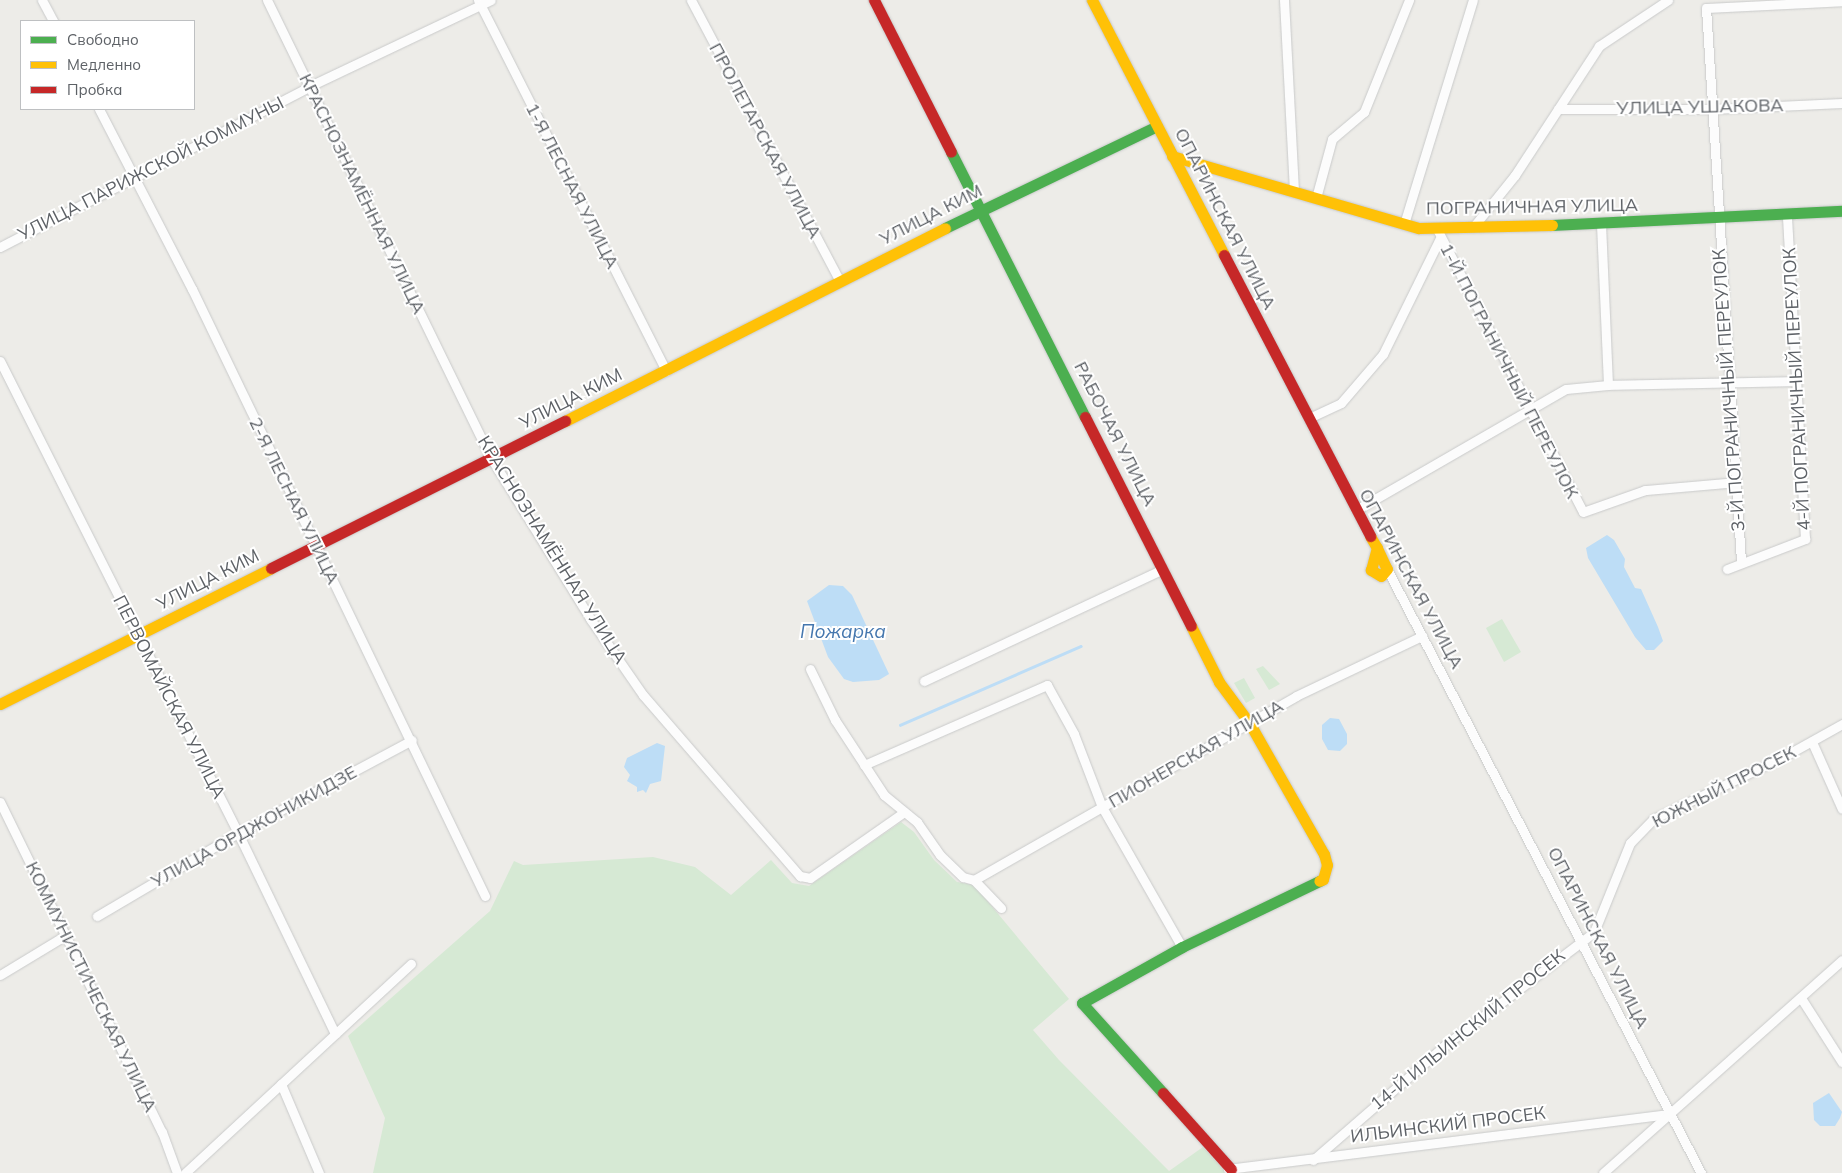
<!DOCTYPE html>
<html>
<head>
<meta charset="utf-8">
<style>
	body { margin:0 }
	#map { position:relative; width:1842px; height:1173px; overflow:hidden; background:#edece8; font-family:Mulish,sans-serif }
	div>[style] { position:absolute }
	.green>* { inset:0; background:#d6e9d4 }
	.water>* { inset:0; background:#bdddf6 }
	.stream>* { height:2.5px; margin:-1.25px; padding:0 1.25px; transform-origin:1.25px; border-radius:1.25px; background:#bdddf6 }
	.roads { filter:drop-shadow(0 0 1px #c9caca) drop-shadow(0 0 1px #c9caca) }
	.street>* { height:9px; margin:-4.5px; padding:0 4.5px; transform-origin:4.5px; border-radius:4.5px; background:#fcfcfc }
	.fast>* { height:11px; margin:-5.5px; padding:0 5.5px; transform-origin:5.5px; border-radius:5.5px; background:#4caf50 }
	.slow>* { height:11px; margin:-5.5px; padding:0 5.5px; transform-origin:5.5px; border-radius:5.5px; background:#ffc107 }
	.jam>* { height:11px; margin:-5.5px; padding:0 5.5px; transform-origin:5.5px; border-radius:5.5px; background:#c62828 }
	span { translate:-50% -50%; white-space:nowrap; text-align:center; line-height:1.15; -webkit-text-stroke:4px #fff; paint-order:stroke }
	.street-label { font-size:18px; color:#5d6166 }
	.water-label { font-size:19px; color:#4577ae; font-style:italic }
	.legend { position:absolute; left:20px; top:20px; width:175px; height:90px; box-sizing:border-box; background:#fff; border:1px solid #bec0c2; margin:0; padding:6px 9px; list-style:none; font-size:15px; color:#5d6166 }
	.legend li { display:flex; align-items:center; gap:10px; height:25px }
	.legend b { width:25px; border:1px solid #bec0c2 }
</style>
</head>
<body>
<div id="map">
	<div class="green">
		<div style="clip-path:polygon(1502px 619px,1521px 652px,1504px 662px,1486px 628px)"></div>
		<div style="clip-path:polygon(1263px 666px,1280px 684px,1269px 690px,1256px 669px)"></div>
		<div style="clip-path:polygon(1244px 678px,1255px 698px,1246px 703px,1234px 683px)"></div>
		<div style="clip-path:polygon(901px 822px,914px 832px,934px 860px,957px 882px,974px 885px,1069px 999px,1033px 1030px,1059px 1060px,1169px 1171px,1203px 1147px,1227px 1173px,373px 1173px,385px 1118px,348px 1036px,490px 911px,514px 861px,523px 865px,653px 857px,695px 867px,731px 895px,771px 860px,792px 883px,809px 886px)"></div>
	</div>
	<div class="water">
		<div style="clip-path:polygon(1607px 535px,1614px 540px,1625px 559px,1624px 567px,1635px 588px,1641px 589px,1658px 627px,1663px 641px,1654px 650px,1646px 650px,1635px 637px,1588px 558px,1586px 548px)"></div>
		<div style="clip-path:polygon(829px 585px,843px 586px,852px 595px,889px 674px,879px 680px,853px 682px,844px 679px,828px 657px,807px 601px)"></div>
		<div style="clip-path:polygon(1330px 718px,1339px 719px,1347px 734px,1347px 744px,1340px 751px,1328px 750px,1322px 739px,1322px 725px)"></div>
		<div style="clip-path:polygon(657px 743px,665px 746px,661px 781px,650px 784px,646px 793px,643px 790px,637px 792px,637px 787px,627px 781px,630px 775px,624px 767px,627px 758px)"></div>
		<div style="clip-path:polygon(1829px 1093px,1842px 1112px,1840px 1118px,1835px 1126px,1820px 1126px,1814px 1120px,1813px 1103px)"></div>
	</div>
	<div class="stream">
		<div style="left:900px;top:725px;width:197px;rotate:-23.6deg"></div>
	</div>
	<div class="roads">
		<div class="street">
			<div style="left:42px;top:0;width:24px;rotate:62deg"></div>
			<div style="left:267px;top:0;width:510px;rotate:63.94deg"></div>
			<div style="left:491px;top:458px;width:190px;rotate:58.3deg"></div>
			<div style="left:591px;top:620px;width:91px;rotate:55.3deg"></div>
			<div style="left:643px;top:695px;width:240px;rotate:49.1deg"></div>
			<div style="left:800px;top:876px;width:10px;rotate:11deg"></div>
			<div style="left:810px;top:878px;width:113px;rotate:-35deg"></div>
			<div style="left:478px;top:0;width:416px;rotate:63.1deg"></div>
			<div style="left:691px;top:0;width:318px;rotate:62.1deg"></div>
			<div style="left:1284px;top:0;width:191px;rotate:87deg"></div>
			<div style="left:99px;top:109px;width:203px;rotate:62.7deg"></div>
			<div style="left:192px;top:289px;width:674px;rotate:64.23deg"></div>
			<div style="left:1558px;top:109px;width:154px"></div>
			<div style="left:1712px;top:109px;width:130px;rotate:-2.6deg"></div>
			<div style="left:1316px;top:198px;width:61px;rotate:-74.8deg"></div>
			<div style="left:1332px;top:139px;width:42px;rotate:-40.2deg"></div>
			<div style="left:1364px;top:112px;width:121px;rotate:-68.1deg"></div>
			<div style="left:1404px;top:224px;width:234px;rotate:-72.9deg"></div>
			<div style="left:1601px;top:224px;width:161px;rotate:87.5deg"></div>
			<div style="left:1474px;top:226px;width:65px;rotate:-51.2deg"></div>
			<div style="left:1515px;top:175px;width:154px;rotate:-56.9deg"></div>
			<div style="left:1599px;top:46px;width:83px;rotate:-33.7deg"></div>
			<div style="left:1437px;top:229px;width:318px;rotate:62.7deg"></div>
			<div style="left:1583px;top:512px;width:66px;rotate:-19.5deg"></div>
			<div style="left:1645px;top:490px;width:91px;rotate:-5deg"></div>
			<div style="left:0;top:247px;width:349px;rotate:-27.4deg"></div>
			<div style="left:310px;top:86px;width:200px;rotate:-25.4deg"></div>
			<div style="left:0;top:361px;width:529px;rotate:63.24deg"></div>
			<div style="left:238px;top:833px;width:223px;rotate:64.2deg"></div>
			<div style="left:1309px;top:418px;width:35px;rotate:-25deg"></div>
			<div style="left:1341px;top:403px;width:65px;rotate:-49.4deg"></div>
			<div style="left:1383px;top:354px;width:129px;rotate:-63.8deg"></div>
			<div style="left:1356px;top:510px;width:242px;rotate:-30deg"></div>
			<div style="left:1566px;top:389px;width:42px;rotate:-5.4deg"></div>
			<div style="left:1608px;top:385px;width:188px;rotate:-1.2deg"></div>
			<div style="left:1741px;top:561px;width:554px;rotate:-93.62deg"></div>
			<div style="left:1706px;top:8px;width:136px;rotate:-2.9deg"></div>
			<div style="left:1387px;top:569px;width:681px;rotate:62.53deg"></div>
			<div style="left:1727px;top:569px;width:84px;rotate:-21deg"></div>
			<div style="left:1805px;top:539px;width:325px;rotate:-93.2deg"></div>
			<div style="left:810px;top:669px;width:57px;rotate:63.9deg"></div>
			<div style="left:835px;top:720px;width:90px;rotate:56.8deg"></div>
			<div style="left:884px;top:795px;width:43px;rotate:39.3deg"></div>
			<div style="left:917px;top:822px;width:40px;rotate:55.1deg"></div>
			<div style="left:940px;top:855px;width:32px;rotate:44deg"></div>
			<div style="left:963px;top:877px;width:11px;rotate:15deg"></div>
			<div style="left:974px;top:880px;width:39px;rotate:46deg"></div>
			<div style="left:924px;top:681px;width:264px;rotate:-25.1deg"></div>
			<div style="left:1812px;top:742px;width:73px;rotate:65.9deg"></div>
			<div style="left:864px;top:765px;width:200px;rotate:-23.6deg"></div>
			<div style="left:1047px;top:685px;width:56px;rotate:61.1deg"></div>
			<div style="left:1074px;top:734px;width:78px;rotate:69deg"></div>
			<div style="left:1102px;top:807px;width:161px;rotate:60.3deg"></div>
			<div style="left:0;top:802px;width:368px;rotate:63.9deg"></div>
			<div style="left:162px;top:1132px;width:44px;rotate:69.9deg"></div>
			<div style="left:974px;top:880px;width:371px;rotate:-29.7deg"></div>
			<div style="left:1296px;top:696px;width:140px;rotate:-25.5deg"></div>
			<div style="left:97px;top:916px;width:164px;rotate:-30.5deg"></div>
			<div style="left:238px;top:833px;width:197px;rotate:-28.1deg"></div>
			<div style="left:0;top:975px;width:77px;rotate:-31.2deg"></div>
			<div style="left:1801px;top:998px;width:76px;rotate:57.4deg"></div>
			<div style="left:281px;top:1084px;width:97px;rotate:66.9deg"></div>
			<div style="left:1313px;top:1160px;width:174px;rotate:-41deg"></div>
			<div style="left:1444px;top:1046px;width:188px;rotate:-37.2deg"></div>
			<div style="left:1594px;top:932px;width:96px;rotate:-68deg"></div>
			<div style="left:1630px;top:843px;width:33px;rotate:-46deg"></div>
			<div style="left:1653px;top:819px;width:144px;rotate:-25.5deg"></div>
			<div style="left:1783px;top:757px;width:68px;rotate:-29.2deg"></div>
			<div style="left:1228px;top:1169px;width:444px;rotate:-7.1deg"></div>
			<div style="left:185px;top:1173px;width:308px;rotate:-42.8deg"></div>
			<div style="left:1603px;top:1173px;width:320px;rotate:-41.7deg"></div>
		</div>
		<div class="fast">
			<div style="left:951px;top:152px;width:297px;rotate:63.2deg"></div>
			<div style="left:1552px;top:225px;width:290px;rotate:-2.8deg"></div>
			<div style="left:945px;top:228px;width:235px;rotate:-25.7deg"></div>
			<div style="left:1163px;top:1093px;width:121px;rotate:-132deg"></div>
			<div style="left:1082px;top:1003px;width:115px;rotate:-29.2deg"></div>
			<div style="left:1182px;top:947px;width:152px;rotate:-25.7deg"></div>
		</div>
		<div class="slow">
			<div style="left:1092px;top:0;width:287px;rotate:62.6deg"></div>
			<div style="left:1172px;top:156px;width:257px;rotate:16.3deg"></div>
			<div style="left:1419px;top:228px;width:133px;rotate:-1.3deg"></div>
			<div style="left:565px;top:421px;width:426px;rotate:-26.9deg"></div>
			<div style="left:1370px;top:536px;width:14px;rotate:60deg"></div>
			<div style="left:1377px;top:548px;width:23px;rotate:65deg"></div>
			<div style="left:1387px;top:569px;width:9px;rotate:131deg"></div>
			<div style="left:1381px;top:576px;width:12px;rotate:-149deg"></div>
			<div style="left:1371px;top:570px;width:23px;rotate:-75deg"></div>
			<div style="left:1191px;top:626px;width:63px;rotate:63.4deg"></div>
			<div style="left:1219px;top:682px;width:52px;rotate:53.6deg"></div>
			<div style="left:1250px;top:724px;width:150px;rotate:60.4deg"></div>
			<div style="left:1324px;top:854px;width:11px;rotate:75deg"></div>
			<div style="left:1327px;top:865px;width:15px;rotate:106deg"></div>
			<div style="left:1323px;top:879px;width:4px;rotate:153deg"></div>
			<div style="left:0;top:704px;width:303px;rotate:-26.6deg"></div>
		</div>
		<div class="jam">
			<div style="left:874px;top:0;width:170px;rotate:63.1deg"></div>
			<div style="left:1224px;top:255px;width:317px;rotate:62.5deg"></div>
			<div style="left:1085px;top:417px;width:234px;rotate:63.1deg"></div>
			<div style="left:271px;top:568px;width:329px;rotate:-26.6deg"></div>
			<div style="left:1163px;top:1093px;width:102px;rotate:48.2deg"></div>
		</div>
	</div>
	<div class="street-label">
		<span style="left:1700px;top:107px;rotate:-1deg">УЛИЦА УШАКОВА</span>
		<span style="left:765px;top:141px;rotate:62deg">ПРОЛЕТАРСКАЯ УЛИЦА</span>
		<span style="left:151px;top:169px;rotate:-27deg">УЛИЦА ПАРИЖСКОЙ КОММУНЫ</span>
		<span style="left:572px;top:186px;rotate:63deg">1-Я ЛЕСНАЯ УЛИЦА</span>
		<span style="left:362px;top:194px;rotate:64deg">КРАСНОЗНАМЁННАЯ УЛИЦА</span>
		<span style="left:1532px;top:207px;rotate:-1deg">ПОГРАНИЧНАЯ УЛИЦА</span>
		<span style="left:931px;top:215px;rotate:-27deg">УЛИЦА КИМ</span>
		<span style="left:1225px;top:219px;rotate:63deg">ОПАРИНСКАЯ УЛИЦА</span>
		<span style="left:1509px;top:371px;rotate:63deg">1-Й ПОГРАНИЧНЫЙ ПЕРЕУЛОК</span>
		<span style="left:1797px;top:389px;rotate:-93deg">4-Й ПОГРАНИЧНЫЙ ПЕРЕУЛОК</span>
		<span style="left:1729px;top:390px;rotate:-94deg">3-Й ПОГРАНИЧНЫЙ ПЕРЕУЛОК</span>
		<span style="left:571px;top:399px;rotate:-27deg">УЛИЦА КИМ</span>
		<span style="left:1115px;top:434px;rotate:63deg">РАБОЧАЯ УЛИЦА</span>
		<span style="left:294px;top:501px;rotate:64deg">2-Я ЛЕСНАЯ УЛИЦА</span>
		<span style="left:552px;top:550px;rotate:58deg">КРАСНОЗНАМЁННАЯ УЛИЦА</span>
		<span style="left:1411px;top:579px;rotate:62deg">ОПАРИНСКАЯ УЛИЦА</span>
		<span style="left:208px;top:580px;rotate:-27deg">УЛИЦА КИМ</span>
		<span style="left:169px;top:697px;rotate:63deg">ПЕРВОМАЙСКАЯ УЛИЦА</span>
		<span style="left:1196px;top:754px;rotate:-30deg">ПИОНЕРСКАЯ УЛИЦА</span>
		<span style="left:1724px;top:787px;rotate:-27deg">ЮЖНЫЙ ПРОСЕК</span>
		<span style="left:254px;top:827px;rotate:-29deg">УЛИЦА ОРДЖОНИКИДЗЕ</span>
		<span style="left:1598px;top:938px;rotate:63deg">ОПАРИНСКАЯ УЛИЦА</span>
		<span style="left:91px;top:987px;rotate:64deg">КОММУНИСТИЧЕСКАЯ УЛИЦА</span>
		<span style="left:1468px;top:1030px;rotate:-39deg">14-Й ИЛЬИНСКИЙ ПРОСЕК</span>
		<span style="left:1448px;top:1125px;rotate:-7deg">ИЛЬИНСКИЙ ПРОСЕК</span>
	</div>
	<div class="water-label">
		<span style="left:843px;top:632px">Пожарка</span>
	</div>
	<ul class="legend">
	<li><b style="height:6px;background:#4caf50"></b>Свободно</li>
	<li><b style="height:6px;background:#ffc107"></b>Медленно</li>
	<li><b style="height:6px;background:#c62828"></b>Пробка</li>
	</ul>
</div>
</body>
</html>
